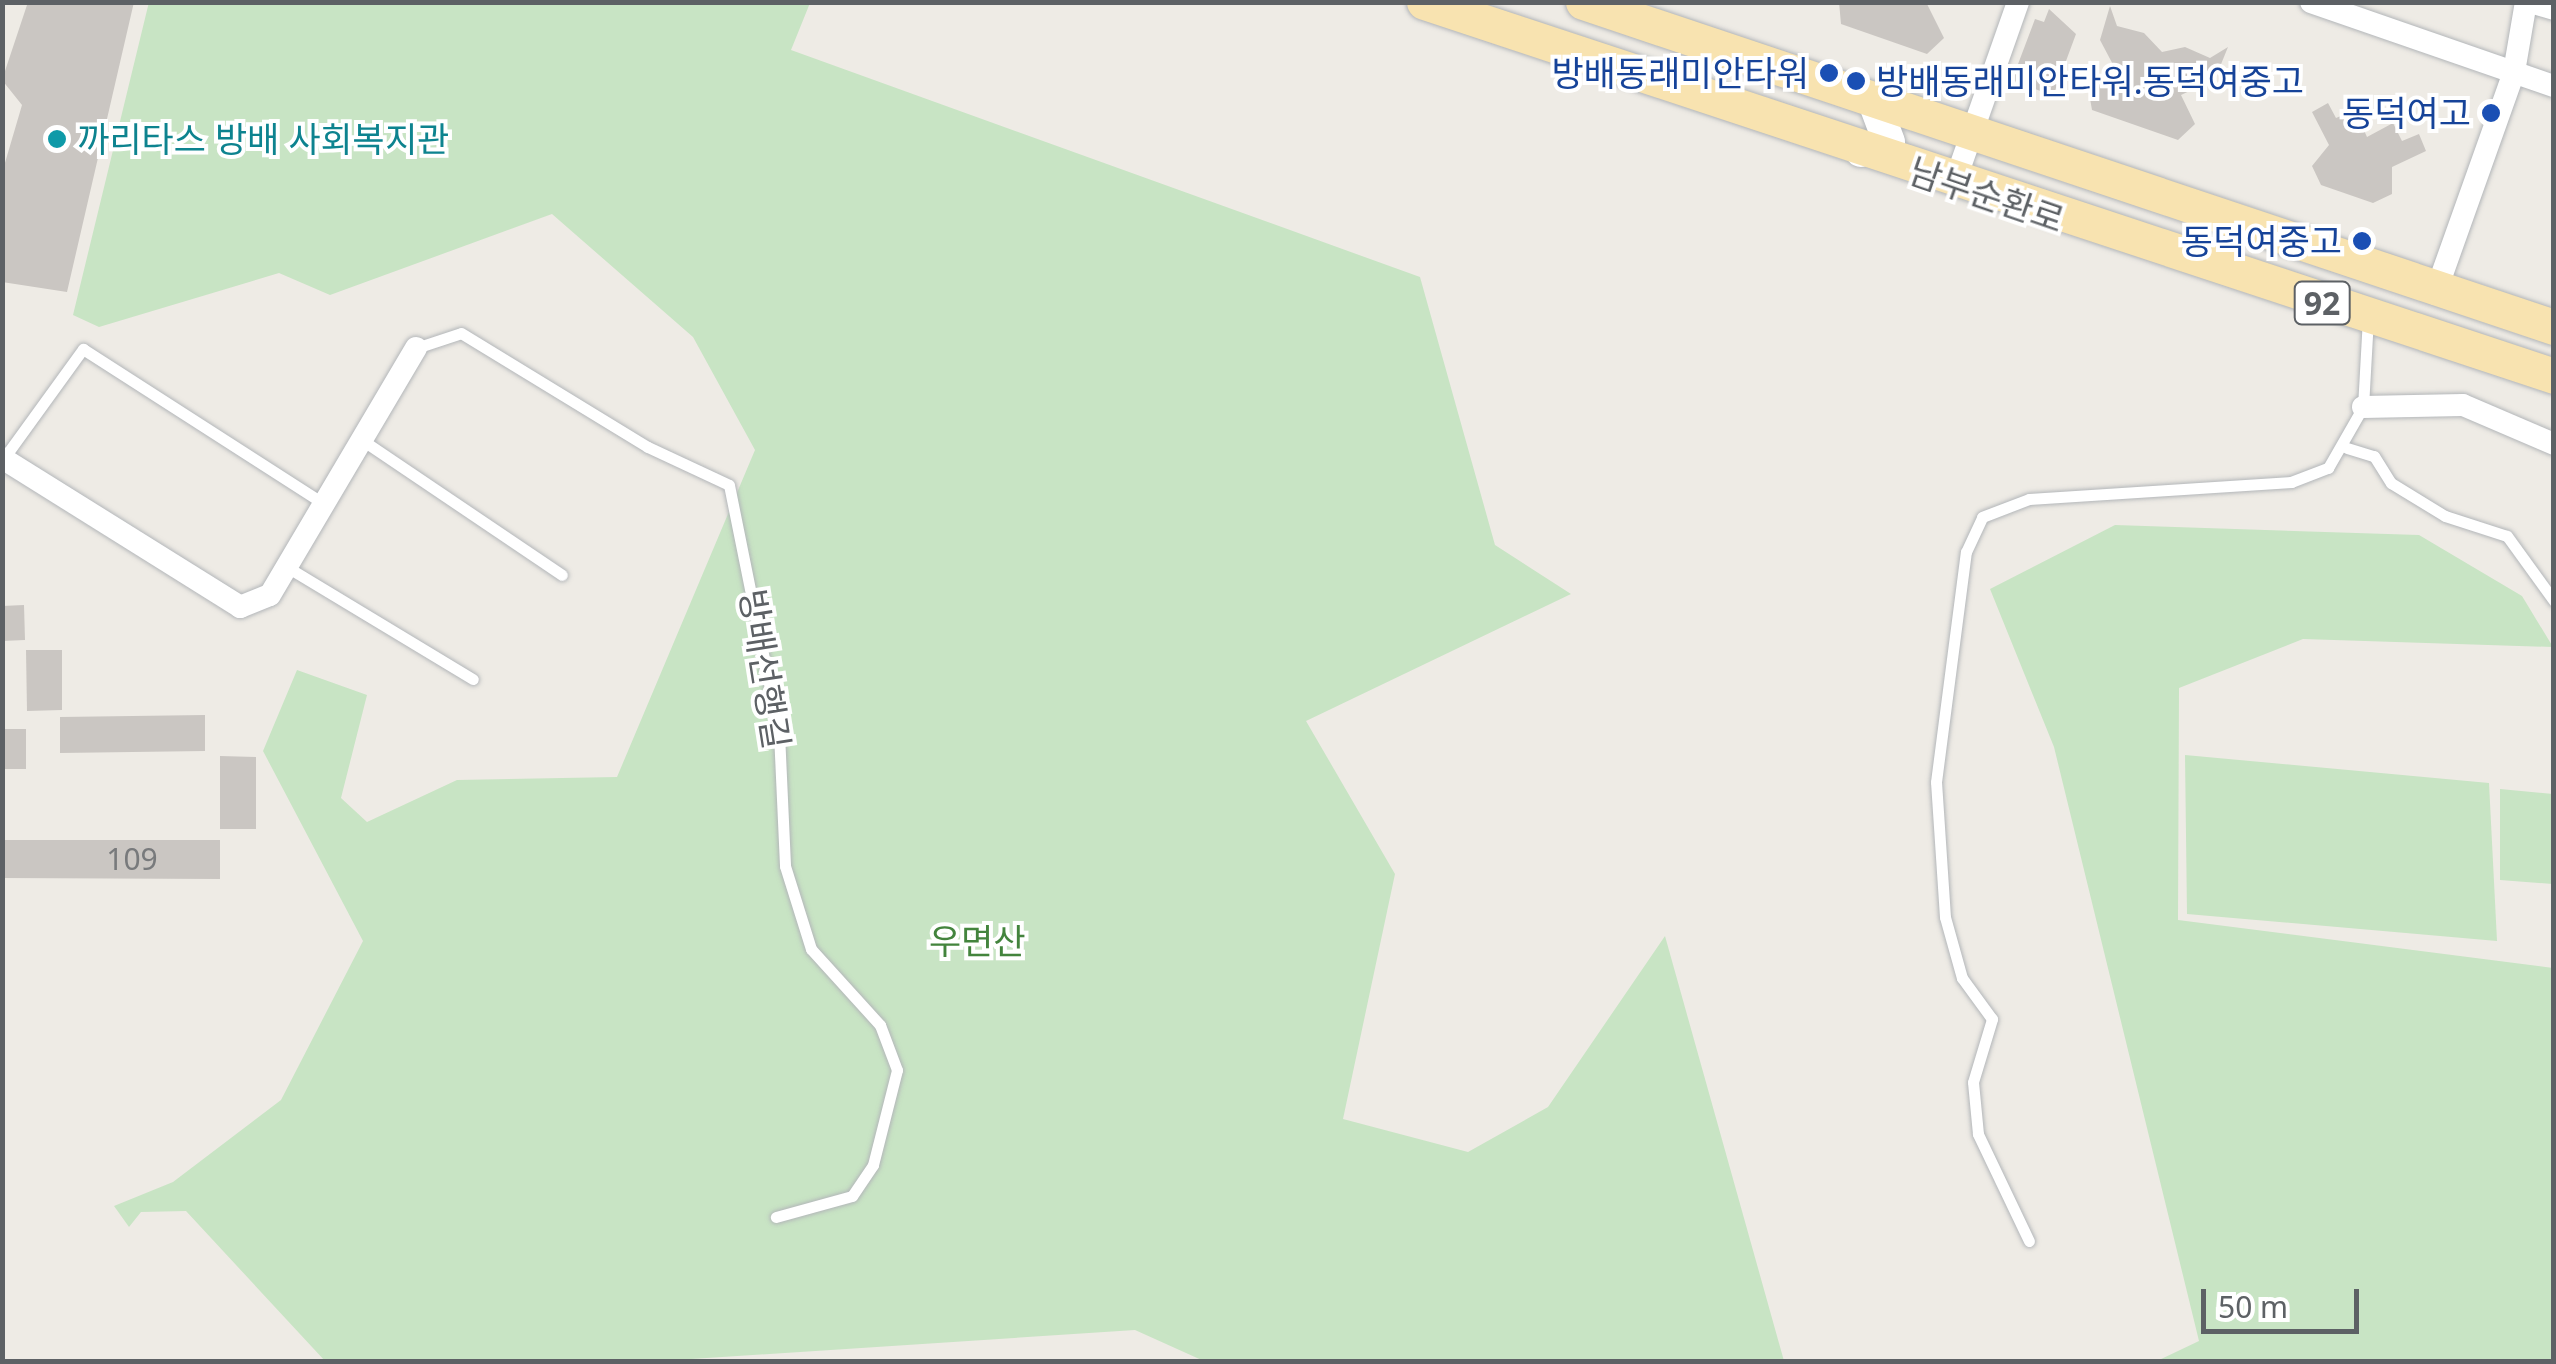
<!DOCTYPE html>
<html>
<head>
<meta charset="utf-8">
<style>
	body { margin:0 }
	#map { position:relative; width:2556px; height:1364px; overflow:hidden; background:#eeebe5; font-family:"Noto Sans","Noto Sans KR",sans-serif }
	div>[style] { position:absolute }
	.green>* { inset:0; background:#c8e4c4 }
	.building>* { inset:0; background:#cac6c2 }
	.roads { filter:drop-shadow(0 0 2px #b3b6b9) drop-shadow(0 0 2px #b3b6b9) }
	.lane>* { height:11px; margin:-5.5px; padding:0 5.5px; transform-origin:5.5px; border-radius:5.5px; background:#fff }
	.street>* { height:22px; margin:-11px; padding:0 11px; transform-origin:11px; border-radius:11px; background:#fff }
	.secondary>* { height:32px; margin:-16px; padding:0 16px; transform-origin:16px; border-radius:16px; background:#fff }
	.primary>* { height:35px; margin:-17.5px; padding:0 17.5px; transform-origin:17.5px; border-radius:17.5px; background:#f8e3b0 }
	.dots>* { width:28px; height:28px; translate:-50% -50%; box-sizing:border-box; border:5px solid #fff; border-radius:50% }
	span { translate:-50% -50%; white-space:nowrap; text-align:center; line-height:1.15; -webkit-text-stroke:8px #fff; paint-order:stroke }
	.number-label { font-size:30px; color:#787a7c }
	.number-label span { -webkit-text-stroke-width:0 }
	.shield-label span { padding:2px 8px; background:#fff; border:2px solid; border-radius:8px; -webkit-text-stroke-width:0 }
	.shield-label { font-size:32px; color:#5d6165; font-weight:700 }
	.transit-label { font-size:35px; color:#164399 }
	.right { translate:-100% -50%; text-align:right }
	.left { translate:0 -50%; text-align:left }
	.culture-label { font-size:35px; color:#0d838f }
	.street-label { font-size:35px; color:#5d6165 }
	.park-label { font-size:35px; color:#43843d }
	.frame { position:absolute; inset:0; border:5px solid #5d6165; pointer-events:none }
	.scale { position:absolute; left:2201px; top:1289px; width:158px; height:45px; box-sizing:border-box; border:5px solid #5d6165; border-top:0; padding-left:12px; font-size:30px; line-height:35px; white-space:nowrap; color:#5d6165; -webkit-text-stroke:8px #fff; paint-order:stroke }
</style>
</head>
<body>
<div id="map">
	<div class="green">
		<div style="clip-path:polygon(149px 2px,810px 3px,791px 50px,1420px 277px,1495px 545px,1571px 594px,1306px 721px,1395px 874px,1343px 1119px,1468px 1152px,1548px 1107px,1665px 936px,1784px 1361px,1206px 1362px,1135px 1330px,646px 1362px,325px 1361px,186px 1211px,141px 1212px,129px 1227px,114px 1206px,173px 1182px,281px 1100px,363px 941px,263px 751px,297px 670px,367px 695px,341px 798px,367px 822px,457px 780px,617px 777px,755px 450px,693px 337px,552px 214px,330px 295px,279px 273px,99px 327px,73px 315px)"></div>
		<div style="clip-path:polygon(2115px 525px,2419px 535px,2522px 596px,2553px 647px,2303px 639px,2179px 688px,2178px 920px,2553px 968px,2553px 1361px,2157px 1361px,2199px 1341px,2054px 747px,1990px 589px)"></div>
		<div style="clip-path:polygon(2185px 755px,2489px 783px,2497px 941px,2187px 914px)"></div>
		<div style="clip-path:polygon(2500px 789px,2553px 794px,2553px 884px,2500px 880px)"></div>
	</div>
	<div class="building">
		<div style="clip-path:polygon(28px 2px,134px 2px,67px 292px,2px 282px,2px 173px,22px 105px,2px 80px)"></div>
		<div style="clip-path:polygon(1839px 2px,1926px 2px,1944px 38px,1927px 54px,1841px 24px)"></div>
		<div style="clip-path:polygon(2110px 6px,2117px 26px,2144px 33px,2162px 52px,2185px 47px,2210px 58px,2228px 47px,2215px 79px,2181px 95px,2195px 124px,2178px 140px,2092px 110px,2088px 87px,2118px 74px,2100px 40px)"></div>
		<div style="clip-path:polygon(2049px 9px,2076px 34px,2053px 96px,2012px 80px,2035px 19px,2044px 22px)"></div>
		<div style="clip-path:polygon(2328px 103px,2336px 118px,2355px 110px,2367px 137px,2393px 123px,2402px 141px,2419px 134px,2426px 151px,2392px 167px,2392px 194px,2373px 203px,2321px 185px,2312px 166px,2329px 145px,2312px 112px)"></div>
		<div style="clip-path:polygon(24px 605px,25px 640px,2px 641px,2px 606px)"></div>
		<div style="clip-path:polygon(26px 650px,62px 650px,62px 710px,27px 711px)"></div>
		<div style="clip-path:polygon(205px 715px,205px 751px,60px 753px,60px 717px)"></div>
		<div style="clip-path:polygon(2px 729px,26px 729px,26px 769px,2px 769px)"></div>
		<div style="clip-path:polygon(220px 756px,256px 757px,256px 829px,220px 829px)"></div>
		<div style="clip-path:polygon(2px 840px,220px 840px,220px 879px,2px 878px)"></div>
	</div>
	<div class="roads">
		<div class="lane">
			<div style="left:416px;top:348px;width:47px;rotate:-18.4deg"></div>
			<div style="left:461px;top:333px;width:219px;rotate:31.4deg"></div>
			<div style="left:648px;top:447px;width:89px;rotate:25.1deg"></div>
			<div style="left:729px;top:485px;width:253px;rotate:78.6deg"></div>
			<div style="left:779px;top:733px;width:133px;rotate:87.4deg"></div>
			<div style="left:785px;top:866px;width:87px;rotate:72.6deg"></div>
			<div style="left:811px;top:949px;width:103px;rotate:47.8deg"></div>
			<div style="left:880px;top:1025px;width:48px;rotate:69.3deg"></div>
			<div style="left:897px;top:1070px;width:98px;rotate:104.2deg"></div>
			<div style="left:873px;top:1165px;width:37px;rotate:124deg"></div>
			<div style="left:852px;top:1196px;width:79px;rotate:164.6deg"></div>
			<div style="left:362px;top:440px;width:241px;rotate:34deg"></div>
			<div style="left:2347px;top:448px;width:28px;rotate:17deg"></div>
			<div style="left:2374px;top:456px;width:32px;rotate:58deg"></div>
			<div style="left:2391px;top:483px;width:63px;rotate:31.4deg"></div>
			<div style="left:2445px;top:516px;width:65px;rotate:17.9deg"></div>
			<div style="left:2507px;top:536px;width:80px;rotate:54.1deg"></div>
			<div style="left:4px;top:458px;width:135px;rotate:-54.1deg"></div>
			<div style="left:83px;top:349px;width:287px;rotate:32.7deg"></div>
			<div style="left:287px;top:567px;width:217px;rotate:31.1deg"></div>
			<div style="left:2029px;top:1241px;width:119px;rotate:-115.5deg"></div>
			<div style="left:1978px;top:1134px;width:52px;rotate:-95.5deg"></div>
			<div style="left:1973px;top:1082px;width:66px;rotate:-73.2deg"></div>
			<div style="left:1992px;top:1019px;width:51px;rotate:-126.2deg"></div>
			<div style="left:1962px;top:978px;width:63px;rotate:-105.6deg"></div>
			<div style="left:1945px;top:917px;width:135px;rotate:-93.8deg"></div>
			<div style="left:1936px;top:782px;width:232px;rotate:-82.6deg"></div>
			<div style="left:1966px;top:552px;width:38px;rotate:-65deg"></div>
			<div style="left:1982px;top:517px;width:50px;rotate:-21deg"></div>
			<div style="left:2029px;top:499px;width:263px;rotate:-3.7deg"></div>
			<div style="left:2291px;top:482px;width:40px;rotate:-21deg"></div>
			<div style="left:2328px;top:468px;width:70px;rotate:-60.2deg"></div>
			<div style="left:2363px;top:407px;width:89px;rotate:-86.8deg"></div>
		</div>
		<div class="street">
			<div style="left:2311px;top:2px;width:257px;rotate:19.1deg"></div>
			<div style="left:2530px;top:2px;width:25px;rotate:16deg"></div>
			<div style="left:1954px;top:184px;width:193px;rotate:-70.6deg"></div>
			<div style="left:2435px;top:294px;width:236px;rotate:-70.4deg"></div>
			<div style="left:2514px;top:72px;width:71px;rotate:-80.3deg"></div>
			<div style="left:2363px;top:407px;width:100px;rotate:-1.1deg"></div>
			<div style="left:2463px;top:405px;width:99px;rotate:23.2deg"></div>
			<div style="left:2px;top:458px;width:281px;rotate:32deg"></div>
			<div style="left:240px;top:607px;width:32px;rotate:-22deg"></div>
			<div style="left:270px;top:595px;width:287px;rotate:-59.4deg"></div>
		</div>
		<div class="secondary">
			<div style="left:1861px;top:151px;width:29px;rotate:-18deg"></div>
			<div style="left:1889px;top:142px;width:43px;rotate:-110.6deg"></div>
		</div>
		<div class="primary">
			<div style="left:1424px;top:2px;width:1190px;rotate:18.31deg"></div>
			<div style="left:1583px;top:2px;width:1024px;rotate:18.51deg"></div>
		</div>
	</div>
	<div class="dots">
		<div style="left:1829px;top:73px;background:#1a4fb4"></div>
		<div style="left:1856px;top:81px;background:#1a4fb4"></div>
		<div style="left:2491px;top:113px;background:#1a4fb4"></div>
		<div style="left:57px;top:139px;background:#0f9aa8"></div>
		<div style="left:2362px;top:241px;background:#1a4fb4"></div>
	</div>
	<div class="number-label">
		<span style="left:132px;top:859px">109</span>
	</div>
	<div class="shield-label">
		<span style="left:2322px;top:303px">92</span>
	</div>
	<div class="transit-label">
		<span class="right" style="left:1809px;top:73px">방배동래미안타워</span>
		<span class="left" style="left:1876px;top:81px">방배동래미안타워.동덕여중고</span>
		<span class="right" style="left:2471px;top:113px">동덕여고</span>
		<span class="right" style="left:2342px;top:241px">동덕여중고</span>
	</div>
	<div class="culture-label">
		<span class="left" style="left:77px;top:139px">까리타스 방배 사회복지관</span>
	</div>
	<div class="street-label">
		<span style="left:1987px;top:195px;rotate:19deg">남부순환로</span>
		<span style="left:765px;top:669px;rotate:81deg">방배선행길</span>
	</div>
	<div class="park-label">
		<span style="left:977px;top:941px">우면산</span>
	</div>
	<div class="frame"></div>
	<div class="scale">50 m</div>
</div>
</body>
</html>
